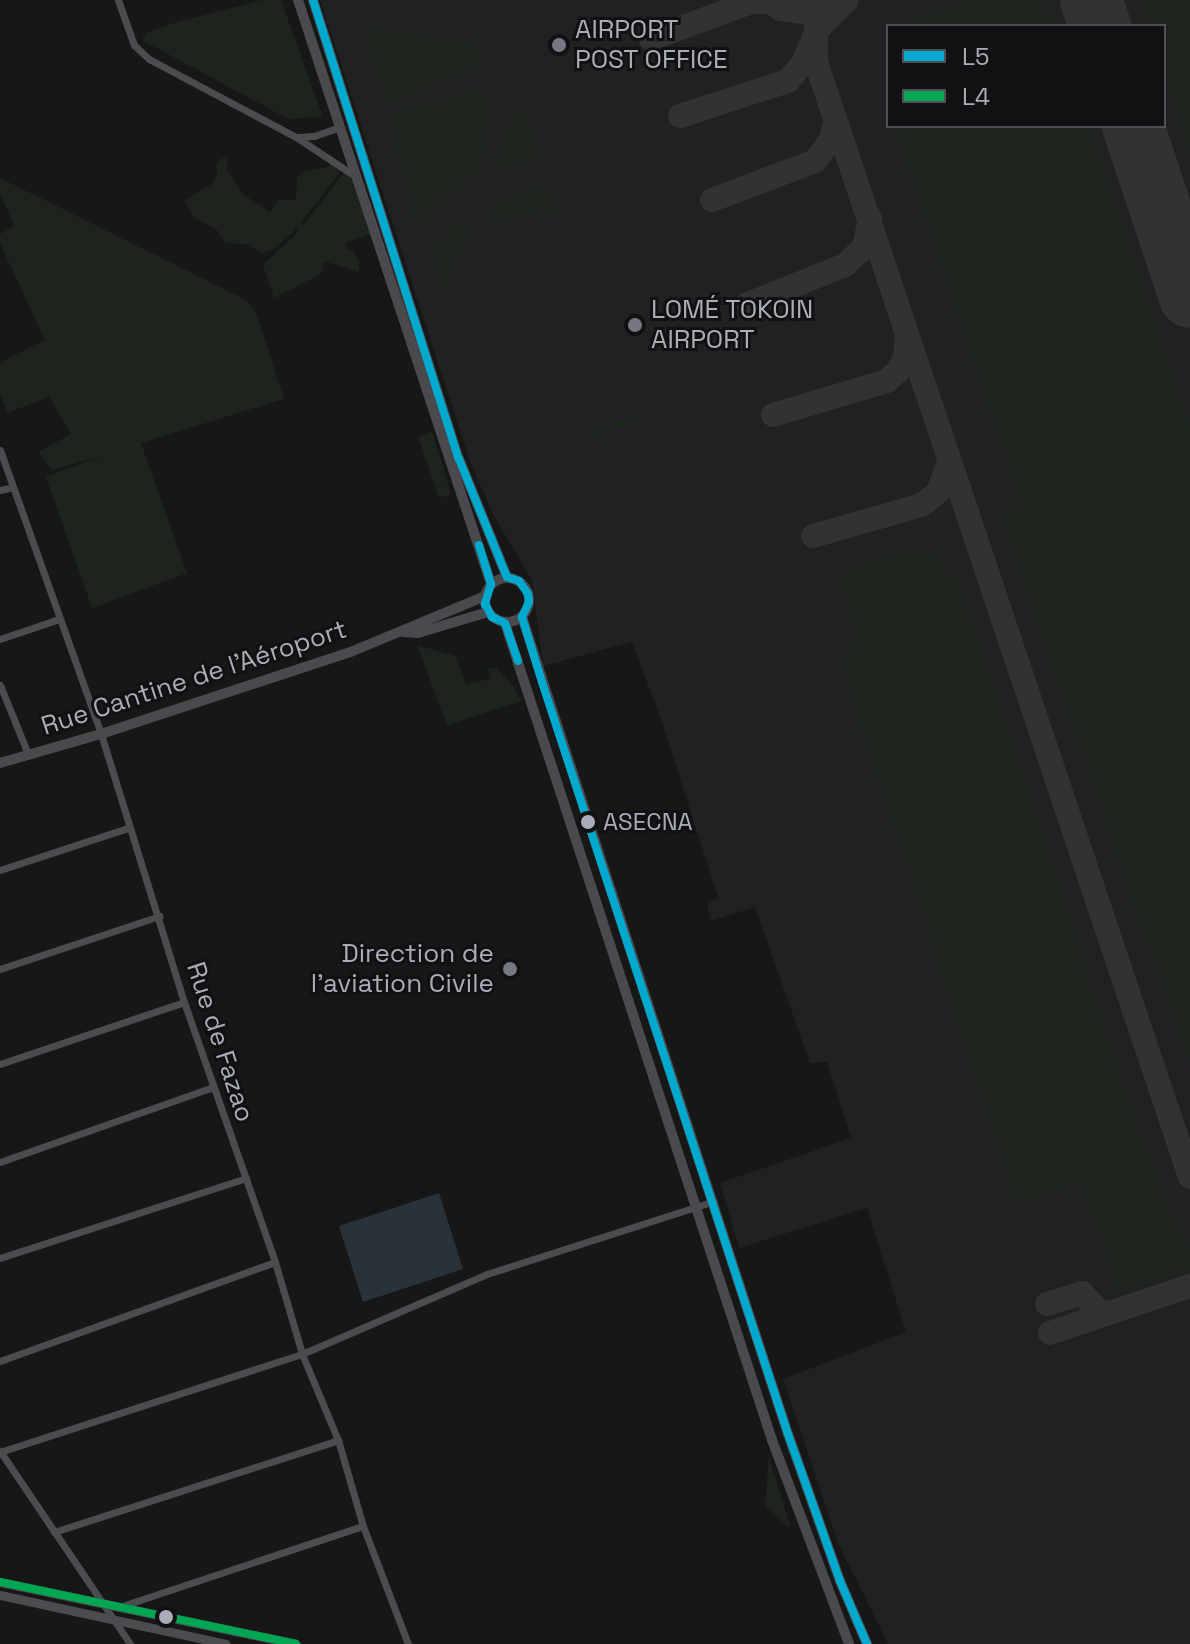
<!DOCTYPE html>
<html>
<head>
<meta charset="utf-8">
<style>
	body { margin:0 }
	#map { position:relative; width:1190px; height:1644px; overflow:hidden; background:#171717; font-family:"Space Grotesk",sans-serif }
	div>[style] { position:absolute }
	.built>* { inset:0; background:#212123 }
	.green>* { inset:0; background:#1d241e }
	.water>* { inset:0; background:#2a3239 }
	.taxiway>* { height:24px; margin:-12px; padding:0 12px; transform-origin:12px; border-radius:12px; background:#313233 }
	.runway>* { height:62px; margin:-31px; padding:0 31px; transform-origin:31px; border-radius:31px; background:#313233 }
	.minor>* { height:7px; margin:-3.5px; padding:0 3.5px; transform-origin:3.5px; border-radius:3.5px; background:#4b4c50 }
	.tertiary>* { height:9px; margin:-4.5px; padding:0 4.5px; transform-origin:4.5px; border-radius:4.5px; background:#4b4c50 }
	.secondary>* { height:10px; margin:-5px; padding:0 5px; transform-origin:5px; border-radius:5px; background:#4a4a4e }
	.secondary>.ring { margin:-5px; padding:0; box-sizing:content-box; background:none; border:10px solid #4a4a4e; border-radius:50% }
	.bus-1>* { height:8px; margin:-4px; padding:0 4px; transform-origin:4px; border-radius:4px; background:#00a9ce }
	.bus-2>* { height:8px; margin:-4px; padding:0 4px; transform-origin:4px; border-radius:4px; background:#00a651 }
	.dots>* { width:22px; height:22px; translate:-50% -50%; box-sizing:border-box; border:4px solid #111113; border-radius:50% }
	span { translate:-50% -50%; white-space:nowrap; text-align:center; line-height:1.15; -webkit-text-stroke:6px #111113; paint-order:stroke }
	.bus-label { font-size:24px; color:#a8adb8 }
	.left { translate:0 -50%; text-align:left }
	.poi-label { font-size:26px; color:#a8adb8 }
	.right { translate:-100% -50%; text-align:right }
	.street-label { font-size:26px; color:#a8adb8 }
	.legend { position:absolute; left:886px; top:24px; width:280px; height:104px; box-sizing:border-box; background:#111113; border:2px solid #4d4f55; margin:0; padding:10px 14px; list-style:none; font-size:24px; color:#a8adb8 }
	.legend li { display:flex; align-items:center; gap:16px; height:40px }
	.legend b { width:40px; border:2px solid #4d4f55 }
</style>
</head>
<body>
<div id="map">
	<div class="built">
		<div style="clip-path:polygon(evenodd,320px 0,1190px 0,1190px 1644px,888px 1644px,838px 1543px,783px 1379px,906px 1332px,867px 1208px,739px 1248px,720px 1183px,851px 1138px,827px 1062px,810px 1063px,755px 907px,711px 921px,707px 904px,718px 897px,662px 722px,632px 642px,543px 666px,532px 580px,494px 516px,471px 464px,320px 0,888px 26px,1164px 26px,1164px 126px,888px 126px,888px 26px)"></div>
	</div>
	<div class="green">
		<div style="clip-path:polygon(262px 0,281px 0,323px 117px,288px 119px,142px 40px,146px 33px,174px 23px)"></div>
		<div style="clip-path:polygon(965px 0,1042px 0,1053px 12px,1058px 26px,898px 26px)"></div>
		<div style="clip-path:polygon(1139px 0,1190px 0,1190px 152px,1164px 74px,1164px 26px,1148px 26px)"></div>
		<div style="clip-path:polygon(359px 24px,472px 44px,479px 51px,481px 64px,478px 69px,386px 104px)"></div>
		<div style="clip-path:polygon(487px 87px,491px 90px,490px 119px,478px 176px,444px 200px,417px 229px,388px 115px)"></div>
		<div style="clip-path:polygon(525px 109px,542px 160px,501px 173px,496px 165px,504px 123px,511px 114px)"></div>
		<div style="clip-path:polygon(896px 126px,1091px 126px,1190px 428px,1190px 1067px,1001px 520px,1002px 511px,1018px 497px)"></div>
		<div style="clip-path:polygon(228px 158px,226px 168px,244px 195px,270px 212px,278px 200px,296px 200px,297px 177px,305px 171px,329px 167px,330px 161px,343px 169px,294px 231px,275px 248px,262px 253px,245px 244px,226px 243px,216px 229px,195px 218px,184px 201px,212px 184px,218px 172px,216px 166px,220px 159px)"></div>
		<div style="clip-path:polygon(345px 171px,355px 176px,373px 234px,346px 242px,346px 248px,354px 251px,359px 262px,359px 272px,324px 261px,321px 274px,274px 298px,263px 265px,297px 233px,299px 224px,305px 223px)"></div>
		<div style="clip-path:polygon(0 178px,248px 301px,257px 315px,284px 399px,141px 443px,187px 573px,92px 608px,46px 477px,105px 455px,52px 470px,39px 452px,71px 434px,49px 397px,7px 413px,0 393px,0 362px,45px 340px,0 243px,0 234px,14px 226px,0 193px)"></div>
		<div style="clip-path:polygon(550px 182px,562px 217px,541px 209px,495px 225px,492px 222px,490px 211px,497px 202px)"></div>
		<div style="clip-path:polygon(468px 214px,475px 219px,441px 296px,432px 250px,451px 226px)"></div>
		<div style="clip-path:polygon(638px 417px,640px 422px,593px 437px,587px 434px,590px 429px,605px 423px)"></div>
		<div style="clip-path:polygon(432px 431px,451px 494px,439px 498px,418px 437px)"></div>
		<div style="clip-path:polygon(916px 551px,940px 559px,960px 581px,1132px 1105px,1172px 1214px,1190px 1249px,1190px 1270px,1120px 1294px,1078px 1181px,1016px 1206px,838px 654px,856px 639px,836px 572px,899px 552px)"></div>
		<div style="clip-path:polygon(417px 645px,455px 656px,466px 684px,491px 679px,488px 669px,496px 668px,513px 686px,521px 701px,447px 725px)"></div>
		<div style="clip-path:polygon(769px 1457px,790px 1525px,789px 1528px,765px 1506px)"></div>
	</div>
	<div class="water">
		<div style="clip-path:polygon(439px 1193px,463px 1269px,363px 1302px,339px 1226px)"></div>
	</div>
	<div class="taxiway">
		<div style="left:766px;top:0;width:17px;rotate:31deg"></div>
		<div style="left:781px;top:9px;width:28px;rotate:8deg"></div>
		<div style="left:809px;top:13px;width:23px;rotate:-20deg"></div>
		<div style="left:816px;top:0;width:62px;rotate:90deg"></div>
		<div style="left:816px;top:62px;width:1176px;rotate:71.46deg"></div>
		<div style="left:651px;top:39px;width:107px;rotate:-20.3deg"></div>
		<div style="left:751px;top:2px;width:16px"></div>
		<div style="left:680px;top:116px;width:114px;rotate:-18deg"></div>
		<div style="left:788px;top:81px;width:23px;rotate:-50deg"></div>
		<div style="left:803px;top:63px;width:36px;rotate:-67deg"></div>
		<div style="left:817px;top:30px;width:42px;rotate:-45deg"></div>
		<div style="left:712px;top:200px;width:110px;rotate:-20.7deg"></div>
		<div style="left:815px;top:161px;width:26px;rotate:-53deg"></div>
		<div style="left:831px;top:140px;width:19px;rotate:-78deg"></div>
		<div style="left:748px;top:304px;width:105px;rotate:-21.9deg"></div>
		<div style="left:845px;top:265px;width:26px;rotate:-43deg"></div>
		<div style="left:864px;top:247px;width:29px;rotate:-78deg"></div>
		<div style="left:773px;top:415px;width:119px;rotate:-16.6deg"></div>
		<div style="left:887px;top:381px;width:15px;rotate:-42deg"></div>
		<div style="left:898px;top:371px;width:16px;rotate:-63deg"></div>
		<div style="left:905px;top:357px;width:22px;rotate:-85deg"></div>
		<div style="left:813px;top:536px;width:113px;rotate:-15.9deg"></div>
		<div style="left:922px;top:505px;width:21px;rotate:-39deg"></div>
		<div style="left:938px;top:492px;width:33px;rotate:-70deg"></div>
		<div style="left:1047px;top:1304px;width:37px;rotate:-17deg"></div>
		<div style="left:1082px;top:1293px;width:23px;rotate:47deg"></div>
		<div style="left:1098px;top:1310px;width:11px;rotate:15deg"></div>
		<div style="left:1050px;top:1333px;width:148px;rotate:-18.6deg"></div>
	</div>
	<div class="runway">
		<div style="left:1091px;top:0;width:28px;rotate:71deg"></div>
		<div style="left:1133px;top:126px;width:180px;rotate:71.6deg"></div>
	</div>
	<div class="minor">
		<div style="left:118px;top:0;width:48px;rotate:70.4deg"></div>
		<div style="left:134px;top:45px;width:21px;rotate:43deg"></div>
		<div style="left:149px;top:59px;width:166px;rotate:28deg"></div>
		<div style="left:296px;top:137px;width:71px;rotate:33.5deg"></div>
		<div style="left:298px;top:137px;width:16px;rotate:-4deg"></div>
		<div style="left:314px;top:136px;width:28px;rotate:-19deg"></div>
		<div style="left:0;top:450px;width:301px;rotate:70.4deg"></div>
		<div style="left:101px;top:734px;width:281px;rotate:72.8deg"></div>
		<div style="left:184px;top:1002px;width:275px;rotate:70.7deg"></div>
		<div style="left:275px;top:1262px;width:96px;rotate:73.6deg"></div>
		<div style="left:302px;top:1354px;width:93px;rotate:67.3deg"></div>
		<div style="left:338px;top:1440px;width:90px;rotate:73.8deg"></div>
		<div style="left:363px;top:1526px;width:126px;rotate:69.1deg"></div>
		<div style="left:0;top:490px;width:13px;rotate:-13deg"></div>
		<div style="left:0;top:639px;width:62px;rotate:-18.7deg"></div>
		<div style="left:0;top:685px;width:74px;rotate:67.9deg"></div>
		<div style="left:0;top:870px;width:135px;rotate:-18.2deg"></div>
		<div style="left:0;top:969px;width:168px;rotate:-18.4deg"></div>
		<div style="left:0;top:1064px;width:194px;rotate:-18.6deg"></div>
		<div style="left:0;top:1162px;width:226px;rotate:-19.4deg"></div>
		<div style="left:0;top:1258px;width:259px;rotate:-18deg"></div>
		<div style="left:0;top:1361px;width:292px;rotate:-19.8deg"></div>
		<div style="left:0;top:1451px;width:233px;rotate:56deg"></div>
		<div style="left:0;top:1452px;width:318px;rotate:-18deg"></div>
		<div style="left:302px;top:1354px;width:202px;rotate:-23.4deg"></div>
		<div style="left:487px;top:1274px;width:238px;rotate:-17.8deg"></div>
		<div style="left:54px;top:1532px;width:299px;rotate:-17.9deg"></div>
		<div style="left:122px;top:1606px;width:254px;rotate:-18.4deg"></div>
	</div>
	<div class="tertiary">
		<div style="left:0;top:1582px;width:302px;rotate:11.8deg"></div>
		<div style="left:0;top:1595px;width:231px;rotate:12.2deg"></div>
	</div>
	<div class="secondary">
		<div style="left:298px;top:0;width:615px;rotate:71.71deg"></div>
		<div style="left:313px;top:0;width:482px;rotate:72.4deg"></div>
		<div style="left:459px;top:459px;width:127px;rotate:67.9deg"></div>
		<div class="ring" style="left:485px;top:578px;width:34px;height:34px"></div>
		<div style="left:522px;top:617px;width:859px;rotate:71.97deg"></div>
		<div style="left:788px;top:1434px;width:156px;rotate:70.5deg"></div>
		<div style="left:840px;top:1581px;width:69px;rotate:66.8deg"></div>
		<div style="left:505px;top:623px;width:860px;rotate:71.9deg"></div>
		<div style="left:772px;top:1440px;width:218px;rotate:69.3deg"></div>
		<div style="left:403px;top:632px;width:15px;rotate:4deg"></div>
		<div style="left:418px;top:633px;width:73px;rotate:-16.7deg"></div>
		<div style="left:0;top:763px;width:105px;rotate:-16deg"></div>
		<div style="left:101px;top:734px;width:265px;rotate:-18.2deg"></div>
		<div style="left:353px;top:651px;width:143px;rotate:-22.6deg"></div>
	</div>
	<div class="bus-1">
		<div style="left:313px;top:0;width:482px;rotate:72.4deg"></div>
		<div style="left:459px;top:459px;width:127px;rotate:67.9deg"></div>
		<div style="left:507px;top:577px;width:13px;rotate:18deg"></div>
		<div style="left:519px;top:581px;width:16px;rotate:55deg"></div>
		<div style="left:528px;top:594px;width:8px;rotate:83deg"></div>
		<div style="left:529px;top:602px;width:17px;rotate:115deg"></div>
		<div style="left:522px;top:617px;width:68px;rotate:72.9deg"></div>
		<div style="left:542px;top:682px;width:791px;rotate:71.89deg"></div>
		<div style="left:788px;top:1434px;width:156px;rotate:70.5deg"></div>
		<div style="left:840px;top:1581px;width:69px;rotate:66.8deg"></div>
		<div style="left:479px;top:545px;width:41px;rotate:72.9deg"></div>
		<div style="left:491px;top:584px;width:21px;rotate:107deg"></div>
		<div style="left:485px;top:604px;width:15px;rotate:62deg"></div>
		<div style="left:492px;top:617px;width:14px;rotate:25deg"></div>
		<div style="left:505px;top:623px;width:40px;rotate:71.1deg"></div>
	</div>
	<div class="bus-2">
		<div style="left:0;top:1582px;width:302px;rotate:11.8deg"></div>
	</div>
	<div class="dots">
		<div style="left:559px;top:45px;background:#757880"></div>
		<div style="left:635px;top:325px;background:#757880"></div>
		<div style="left:588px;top:822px;background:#a8adb8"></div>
		<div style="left:510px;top:969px;background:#757880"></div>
		<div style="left:166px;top:1617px;background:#a8adb8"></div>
	</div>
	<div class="bus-label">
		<span class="left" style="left:603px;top:822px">ASECNA</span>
	</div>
	<div class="poi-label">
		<span class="left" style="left:575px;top:45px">AIRPORT<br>POST OFFICE</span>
		<span class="left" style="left:651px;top:325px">LOMÉ TOKOIN<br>AIRPORT</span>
		<span class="right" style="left:494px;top:969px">Direction de<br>l'aviation Civile</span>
	</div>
	<div class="street-label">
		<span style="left:194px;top:678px;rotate:-18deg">Rue Cantine de l'Aéroport</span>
		<span style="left:220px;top:1042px;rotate:72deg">Rue de Fazao</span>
	</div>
	<ul class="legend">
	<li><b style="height:10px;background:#00a9ce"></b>L5</li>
	<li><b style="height:10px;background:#00a651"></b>L4</li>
	</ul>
</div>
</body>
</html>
